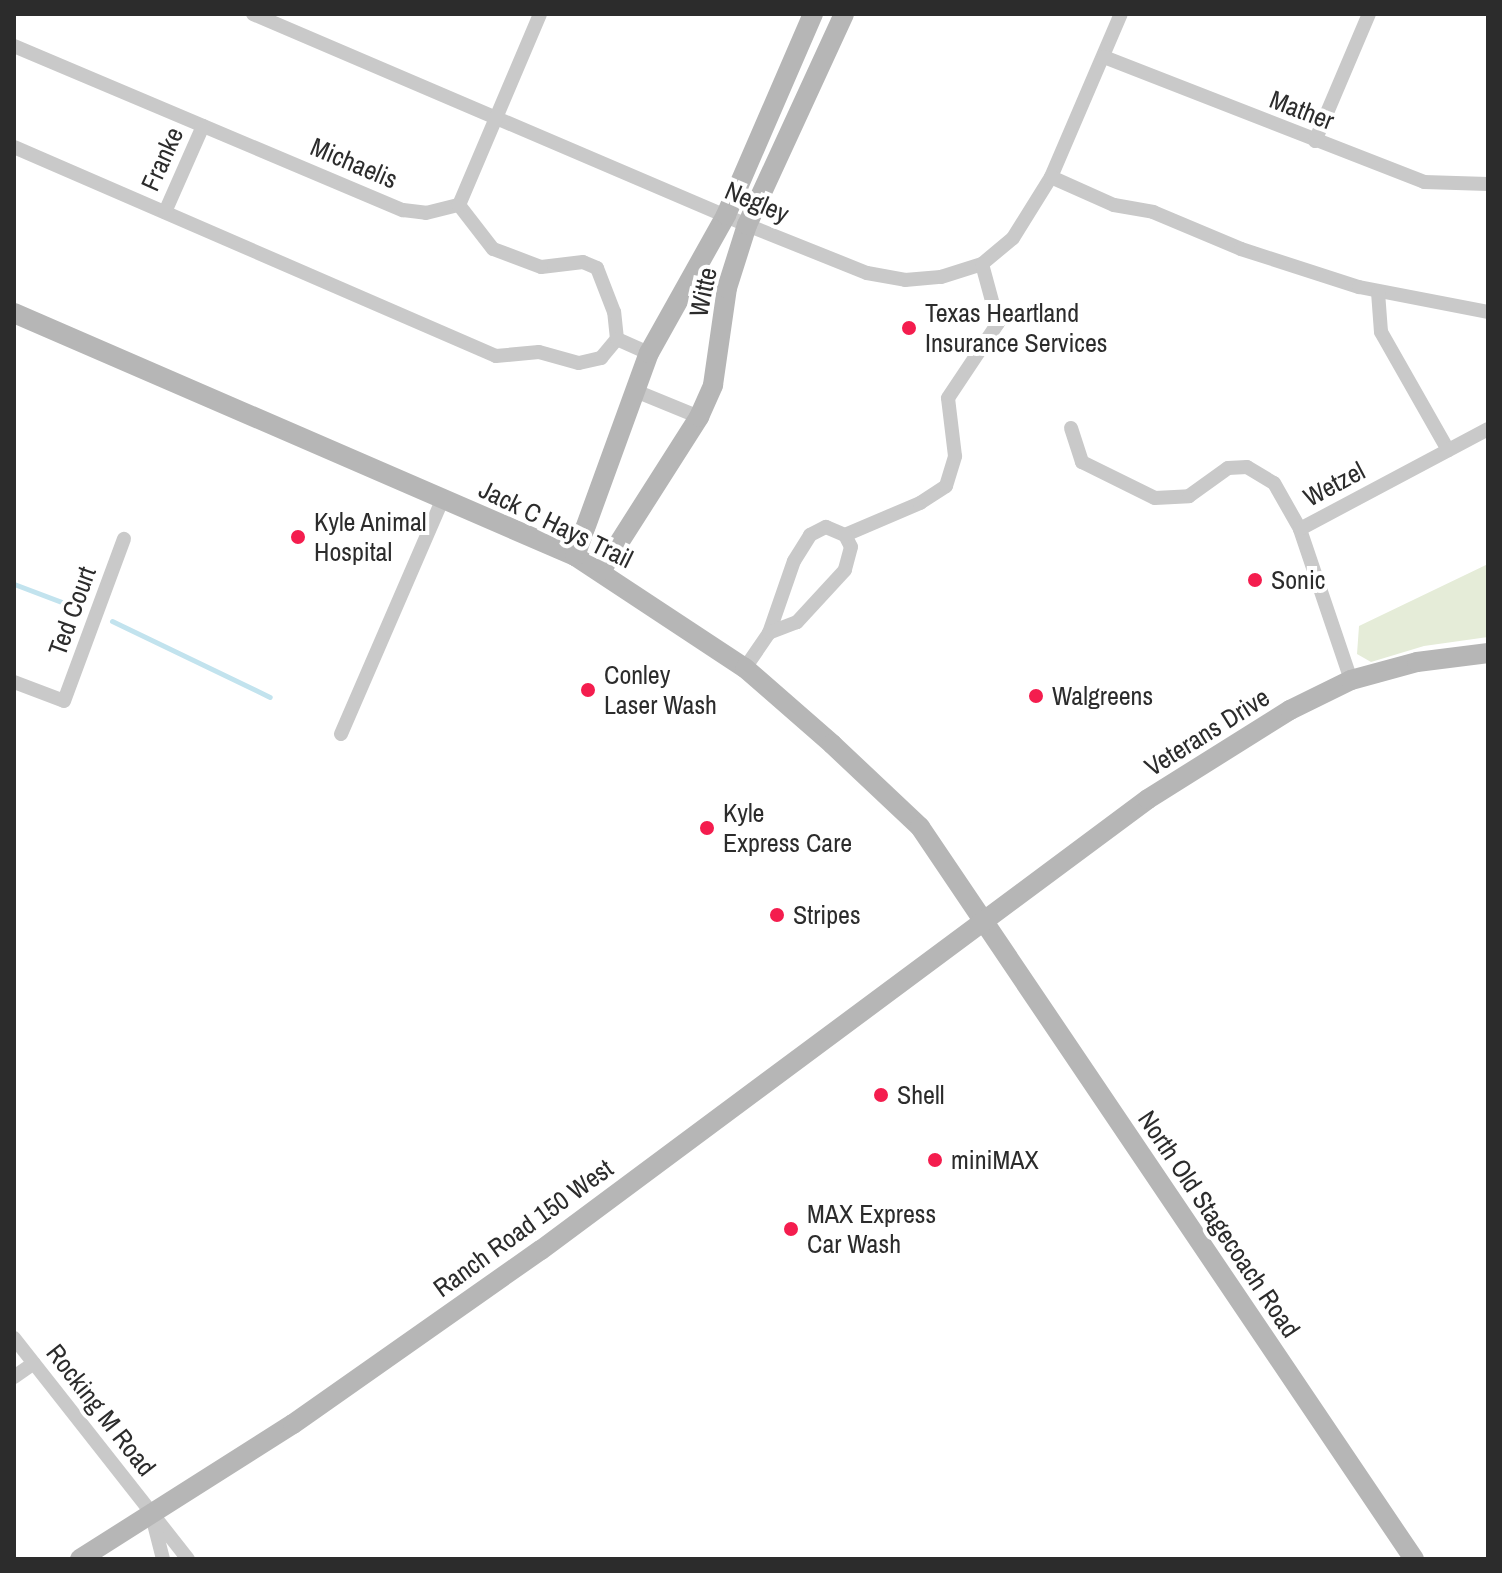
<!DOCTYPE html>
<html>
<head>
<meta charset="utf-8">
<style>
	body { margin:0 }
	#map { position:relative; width:1502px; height:1573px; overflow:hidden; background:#fff; font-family:"Archivo Narrow",sans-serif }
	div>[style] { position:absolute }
	.green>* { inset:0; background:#e5ecd8 }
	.stream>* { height:5px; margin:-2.5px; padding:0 2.5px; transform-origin:2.5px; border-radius:2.5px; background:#c2e3ee }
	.street>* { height:14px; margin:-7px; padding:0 7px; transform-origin:7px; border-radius:7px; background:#c9c9c9 }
	.secondary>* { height:20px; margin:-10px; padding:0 10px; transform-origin:10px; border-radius:10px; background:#b6b6b6 }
	.dots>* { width:22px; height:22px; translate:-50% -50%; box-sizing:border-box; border:4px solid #fff; border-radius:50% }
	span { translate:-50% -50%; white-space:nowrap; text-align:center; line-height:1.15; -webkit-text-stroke:8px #fff; paint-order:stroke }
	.street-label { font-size:26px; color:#2c2c2c }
	.poi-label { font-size:26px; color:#2c2c2c }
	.left { translate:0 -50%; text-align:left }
	.frame { position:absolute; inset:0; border:16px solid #2c2c2c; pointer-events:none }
</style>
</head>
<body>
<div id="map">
	<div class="green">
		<div style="clip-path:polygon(1488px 564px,1488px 637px,1424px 646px,1371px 662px,1357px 654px,1359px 626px)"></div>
	</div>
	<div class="stream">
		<div style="left:14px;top:584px;width:71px;rotate:20.7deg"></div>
		<div style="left:112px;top:621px;width:175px;rotate:25.7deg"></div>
	</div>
	<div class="street">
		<div style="left:253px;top:14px;width:537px;rotate:23.13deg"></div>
		<div style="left:747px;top:225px;width:129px;rotate:21.8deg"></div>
		<div style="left:867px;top:273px;width:39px;rotate:10deg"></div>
		<div style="left:905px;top:280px;width:36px;rotate:-5deg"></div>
		<div style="left:941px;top:277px;width:43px;rotate:-17.6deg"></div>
		<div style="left:982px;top:264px;width:40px;rotate:-40deg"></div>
		<div style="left:1013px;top:238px;width:72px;rotate:-58.1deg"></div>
		<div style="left:1051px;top:177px;width:177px;rotate:-66.8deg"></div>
		<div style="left:14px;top:46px;width:422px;rotate:22.9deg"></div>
		<div style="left:403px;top:210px;width:23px;rotate:7deg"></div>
		<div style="left:426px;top:213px;width:34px;rotate:-14deg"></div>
		<div style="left:1104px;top:57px;width:344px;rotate:21.3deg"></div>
		<div style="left:1424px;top:182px;width:64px;rotate:1.8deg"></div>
		<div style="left:1315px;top:141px;width:138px;rotate:-67deg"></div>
		<div style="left:14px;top:147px;width:525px;rotate:23.44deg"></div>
		<div style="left:496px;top:356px;width:43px;rotate:-5.3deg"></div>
		<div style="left:539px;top:352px;width:41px;rotate:15.4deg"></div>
		<div style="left:579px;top:363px;width:23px;rotate:-13deg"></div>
		<div style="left:601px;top:358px;width:25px;rotate:-50deg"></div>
		<div style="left:617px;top:339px;width:27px;rotate:-96deg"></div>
		<div style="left:614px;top:312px;width:47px;rotate:-111.1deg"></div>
		<div style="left:597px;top:268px;width:15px;rotate:-157deg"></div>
		<div style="left:583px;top:262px;width:42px;rotate:173.2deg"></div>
		<div style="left:541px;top:267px;width:51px;rotate:-159.4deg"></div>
		<div style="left:493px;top:249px;width:56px;rotate:-127.7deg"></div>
		<div style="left:1051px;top:177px;width:69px;rotate:24deg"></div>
		<div style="left:1114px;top:205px;width:40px;rotate:10deg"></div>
		<div style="left:1153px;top:212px;width:95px;rotate:22.8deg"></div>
		<div style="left:1241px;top:249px;width:124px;rotate:17.9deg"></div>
		<div style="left:1359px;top:287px;width:131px;rotate:11deg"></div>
		<div style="left:459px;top:205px;width:207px;rotate:-67deg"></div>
		<div style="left:165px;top:212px;width:94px;rotate:-66.2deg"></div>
		<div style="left:1378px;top:292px;width:40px;rotate:85.7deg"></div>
		<div style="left:1381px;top:332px;width:136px;rotate:60.4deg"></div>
		<div style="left:617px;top:339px;width:35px;rotate:24deg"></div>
		<div style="left:638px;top:392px;width:66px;rotate:22.3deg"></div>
		<div style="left:1071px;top:428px;width:36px;rotate:72deg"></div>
		<div style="left:1082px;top:462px;width:81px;rotate:26.3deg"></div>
		<div style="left:1155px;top:498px;width:34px;rotate:-3deg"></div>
		<div style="left:1189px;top:496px;width:48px;rotate:-35.7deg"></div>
		<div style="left:1228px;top:468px;width:19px;rotate:-3deg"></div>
		<div style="left:1247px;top:467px;width:31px;rotate:31deg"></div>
		<div style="left:1274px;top:483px;width:53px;rotate:60.5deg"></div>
		<div style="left:845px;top:535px;width:82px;rotate:-23.1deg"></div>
		<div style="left:920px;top:503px;width:31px;rotate:-33deg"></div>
		<div style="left:946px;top:486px;width:31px;rotate:-73deg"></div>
		<div style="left:955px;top:456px;width:58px;rotate:-96.9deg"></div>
		<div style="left:948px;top:398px;width:90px;rotate:-56.3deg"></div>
		<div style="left:998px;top:323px;width:61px;rotate:-105.2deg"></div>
		<div style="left:745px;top:668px;width:42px;rotate:-55.6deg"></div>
		<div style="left:769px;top:633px;width:76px;rotate:-70.9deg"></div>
		<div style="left:794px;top:561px;width:31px;rotate:-58deg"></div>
		<div style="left:810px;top:535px;width:18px;rotate:-27deg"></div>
		<div style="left:826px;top:527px;width:21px;rotate:23deg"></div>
		<div style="left:845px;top:535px;width:13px;rotate:63deg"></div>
		<div style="left:851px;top:547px;width:24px;rotate:105deg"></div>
		<div style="left:845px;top:570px;width:71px;rotate:132.7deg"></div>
		<div style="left:797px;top:622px;width:30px;rotate:159deg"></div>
		<div style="left:1351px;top:680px;width:159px;rotate:-108.7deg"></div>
		<div style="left:1300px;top:529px;width:213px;rotate:-28deg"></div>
		<div style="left:14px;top:682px;width:53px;rotate:20.8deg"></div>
		<div style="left:64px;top:701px;width:173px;rotate:-69.7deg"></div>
		<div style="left:341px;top:734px;width:257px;rotate:-66.6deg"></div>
		<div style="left:14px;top:1338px;width:281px;rotate:51.8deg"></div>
		<div style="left:14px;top:1377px;width:24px;rotate:-35deg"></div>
		<div style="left:153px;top:1520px;width:40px;rotate:75.6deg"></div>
	</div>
	<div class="secondary">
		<div style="left:14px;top:313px;width:611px;rotate:23.42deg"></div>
		<div style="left:575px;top:556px;width:204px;rotate:33.4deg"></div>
		<div style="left:745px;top:668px;width:116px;rotate:41.1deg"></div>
		<div style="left:832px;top:744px;width:121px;rotate:43.3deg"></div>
		<div style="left:920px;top:827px;width:883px;rotate:55.99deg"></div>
		<div style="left:575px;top:556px;width:216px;rotate:-70deg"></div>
		<div style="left:649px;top:353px;width:158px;rotate:-60.8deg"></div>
		<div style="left:726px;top:215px;width:219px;rotate:-66.6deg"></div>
		<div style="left:601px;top:571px;width:183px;rotate:-57.5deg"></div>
		<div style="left:699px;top:417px;width:35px;rotate:-66deg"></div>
		<div style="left:713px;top:385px;width:98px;rotate:-81.8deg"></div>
		<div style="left:727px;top:288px;width:66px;rotate:-72.4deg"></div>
		<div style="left:747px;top:225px;width:232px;rotate:-65.3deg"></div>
		<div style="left:80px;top:1559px;width:252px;rotate:-32.4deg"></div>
		<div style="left:293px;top:1424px;width:303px;rotate:-35.1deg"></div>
		<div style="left:541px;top:1250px;width:756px;rotate:-36.61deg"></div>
		<div style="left:1148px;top:799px;width:168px;rotate:-32.1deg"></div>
		<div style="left:1290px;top:710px;width:68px;rotate:-26.2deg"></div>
		<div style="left:1351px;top:680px;width:68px;rotate:-15.3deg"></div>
		<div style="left:1417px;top:662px;width:72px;rotate:-7.2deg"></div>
	</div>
	<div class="dots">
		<div style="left:909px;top:328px;background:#f41d4e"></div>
		<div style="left:298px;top:537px;background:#f41d4e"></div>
		<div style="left:1255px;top:580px;background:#f41d4e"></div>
		<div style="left:588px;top:690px;background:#f41d4e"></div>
		<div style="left:1036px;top:696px;background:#f41d4e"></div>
		<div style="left:707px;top:828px;background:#f41d4e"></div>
		<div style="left:777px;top:915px;background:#f41d4e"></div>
		<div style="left:881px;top:1095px;background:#f41d4e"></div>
		<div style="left:935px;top:1160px;background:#f41d4e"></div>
		<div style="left:791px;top:1229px;background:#f41d4e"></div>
	</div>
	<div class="street-label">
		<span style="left:1302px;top:110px;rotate:21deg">Mather</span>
		<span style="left:162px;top:159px;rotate:-66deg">Franke</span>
		<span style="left:354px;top:163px;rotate:23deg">Michaelis</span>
		<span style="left:757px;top:202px;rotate:23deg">Negley</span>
		<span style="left:703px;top:292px;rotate:-78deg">Witte</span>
		<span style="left:1334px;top:484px;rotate:-28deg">Wetzel</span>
		<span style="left:556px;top:524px;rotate:26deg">Jack C Hays Trail</span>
		<span style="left:72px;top:611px;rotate:-70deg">Ted Court</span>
		<span style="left:1207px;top:732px;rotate:-32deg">Veterans Drive</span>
		<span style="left:1219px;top:1224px;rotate:56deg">North Old Stagecoach Road</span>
		<span style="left:523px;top:1228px;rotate:-36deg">Ranch Road 150 West</span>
		<span style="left:101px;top:1410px;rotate:52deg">Rocking M Road</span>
	</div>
	<div class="poi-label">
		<span class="left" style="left:925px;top:328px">Texas Heartland<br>Insurance Services</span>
		<span class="left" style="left:314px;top:537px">Kyle Animal<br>Hospital</span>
		<span class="left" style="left:1271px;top:580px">Sonic</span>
		<span class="left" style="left:604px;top:690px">Conley<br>Laser Wash</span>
		<span class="left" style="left:1052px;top:696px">Walgreens</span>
		<span class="left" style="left:723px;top:828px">Kyle<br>Express Care</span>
		<span class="left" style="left:793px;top:915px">Stripes</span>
		<span class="left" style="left:897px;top:1095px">Shell</span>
		<span class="left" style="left:951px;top:1160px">miniMAX</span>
		<span class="left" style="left:807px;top:1229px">MAX Express<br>Car Wash</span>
	</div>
	<div class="frame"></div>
</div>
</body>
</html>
